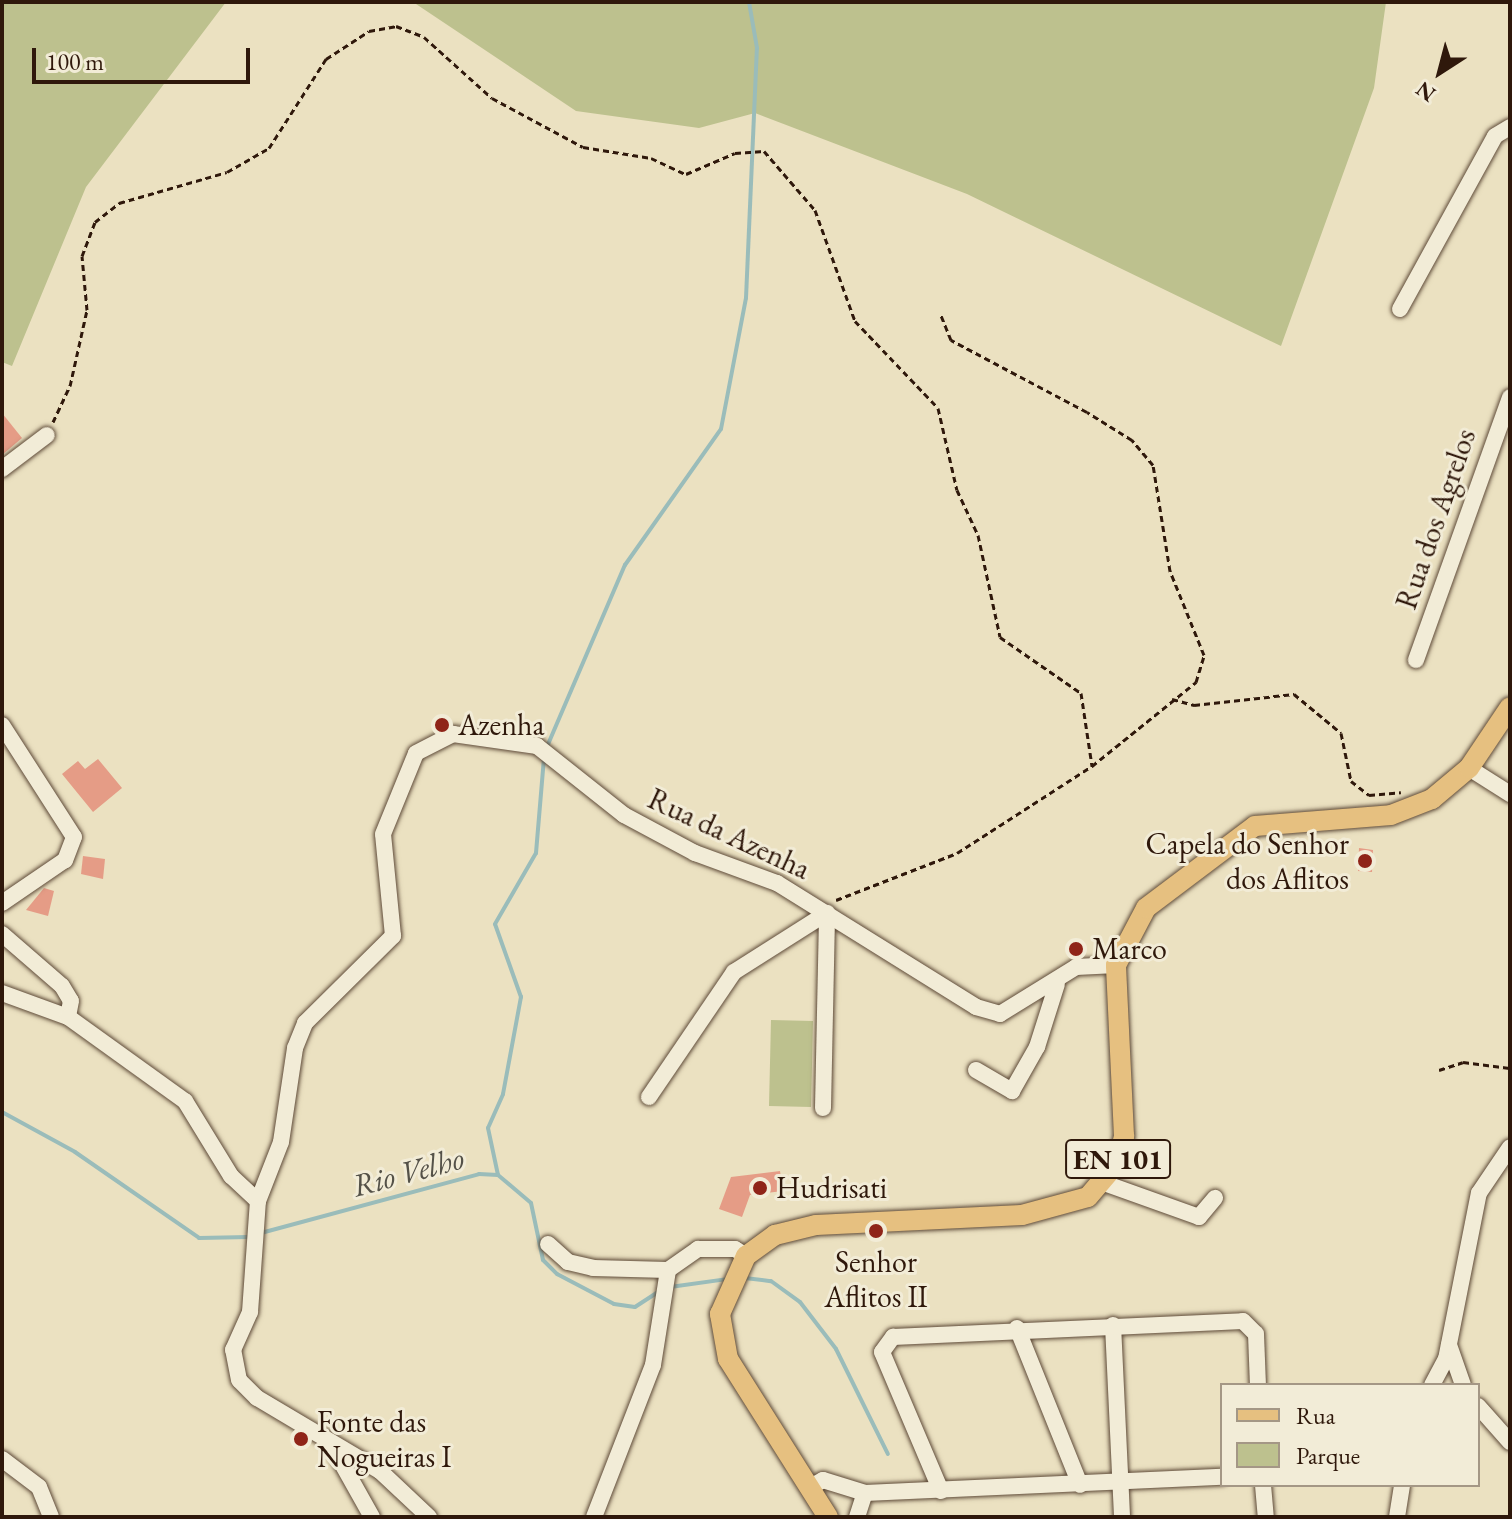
<!DOCTYPE html>
<html>
<head>
<meta charset="utf-8">
<style>
	body { margin:0 }
	#map { position:relative; width:1512px; height:1519px; overflow:hidden; background:#ebe1c1; font-family:"EB Garamond",serif }
	div>[style] { position:absolute }
	.green>* { inset:0; background:#bdc18e }
	.stream>* { height:4px; margin:-2px; padding:0 2px; transform-origin:2px; border-radius:2px; background:#9abcba }
	.building>* { inset:0; background:#e59c86 }
	.path>* { height:3px; margin-top:-1.5px; transform-origin:0; background:repeating-linear-gradient(90deg,#2f180b 0 6px,transparent 0 10px) }
	.roads { filter:drop-shadow(0 0 2px #5e4a38) drop-shadow(0 0 2px #5e4a38) }
	.minor>* { height:16px; margin:-8px; padding:0 8px; transform-origin:8px; border-radius:8px; background:#f2ecd7 }
	.major>* { height:20px; margin:-10px; padding:0 10px; transform-origin:10px; border-radius:10px; background:#e6c080 }
	.dots>* { width:22px; height:22px; translate:-50% -50%; box-sizing:border-box; border:4px solid #f2ecd7; border-radius:50% }
	span { translate:-50% -50%; white-space:nowrap; text-align:center; line-height:1.15; -webkit-text-stroke:6px #f2ecd7; paint-order:stroke }
	.shield-label span { padding:2px 6px; background:#f2ecd7; border:2px solid; border-radius:6px; -webkit-text-stroke-width:0 }
	.shield-label { font-size:28px; color:#2f180b; font-weight:700 }
	.street-label { font-size:30px; color:#2f180b }
	.poi-label { font-size:30px; color:#2f180b }
	.left { translate:0 -50%; text-align:left }
	.right { translate:-100% -50%; text-align:right }
	.water-label { font-size:32px; color:#545148; font-style:italic }
	.frame { position:absolute; inset:0; border:4px solid #2f180b; pointer-events:none }
	.legend { position:absolute; left:1220px; top:1383px; width:260px; height:104px; box-sizing:border-box; background:#f2ecd7; border:2px solid #a49785; margin:0; padding:10px 14px; list-style:none; font-size:24px; color:#2f180b }
	.legend li { display:flex; align-items:center; gap:16px; height:40px }
	.legend b { width:40px; border:2px solid #a49785 }
	.north { position:absolute; left:1400px; top:32px; width:80px; height:80px; -webkit-text-stroke:6px #f2ecd7; paint-order:stroke; rotate:216deg; font-size:22px; font-weight:700; line-height:32px; text-align:center; color:#2f180b }
	.north::after { content:''; display:block; margin:auto; width:28px; height:36px; background:#2f180b; clip-path:polygon(50% 0,100% 100%,50% 72%,0 100%) }
	.scale { position:absolute; left:32px; top:48px; width:218px; height:36px; box-sizing:border-box; border:4px solid #2f180b; border-top:0; padding-left:10px; font-size:24px; line-height:28px; white-space:nowrap; color:#2f180b; -webkit-text-stroke:6px #f2ecd7; paint-order:stroke }
</style>
</head>
<body>
<div id="map">
	<div class="green">
		<div style="clip-path:polygon(2px 2px,226px 2px,86px 187px,12px 366px,2px 362px)"></div>
		<div style="clip-path:polygon(413px 2px,1386px 2px,1374px 88px,1281px 346px,967px 194px,755px 113px,699px 128px,576px 111px)"></div>
		<div style="clip-path:polygon(771px 1020px,813px 1021px,811px 1107px,769px 1106px)"></div>
	</div>
	<div class="stream">
		<div style="left:546px;top:749px;width:200px;rotate:-66.8deg"></div>
		<div style="left:625px;top:565px;width:166px;rotate:-54.8deg"></div>
		<div style="left:721px;top:429px;width:133px;rotate:-79.2deg"></div>
		<div style="left:746px;top:298px;width:250px;rotate:-87.5deg"></div>
		<div style="left:757px;top:48px;width:47px;rotate:-99.9deg"></div>
		<div style="left:2px;top:1112px;width:83px;rotate:28.7deg"></div>
		<div style="left:75px;top:1152px;width:151px;rotate:34.7deg"></div>
		<div style="left:199px;top:1238px;width:50px;rotate:-1.1deg"></div>
		<div style="left:498px;top:1175px;width:48px;rotate:-102deg"></div>
		<div style="left:488px;top:1128px;width:37px;rotate:-66deg"></div>
		<div style="left:503px;top:1094px;width:99px;rotate:-79.5deg"></div>
		<div style="left:521px;top:997px;width:77px;rotate:-109.6deg"></div>
		<div style="left:495px;top:924px;width:82px;rotate:-60deg"></div>
		<div style="left:536px;top:853px;width:95px;rotate:-85.2deg"></div>
		<div style="left:261px;top:1233px;width:226px;rotate:-15.1deg"></div>
		<div style="left:479px;top:1174px;width:19px;rotate:3deg"></div>
		<div style="left:498px;top:1175px;width:43px;rotate:40.3deg"></div>
		<div style="left:531px;top:1203px;width:58px;rotate:78.1deg"></div>
		<div style="left:543px;top:1260px;width:20px;rotate:45deg"></div>
		<div style="left:557px;top:1274px;width:64px;rotate:27.8deg"></div>
		<div style="left:614px;top:1304px;width:21px;rotate:8deg"></div>
		<div style="left:635px;top:1307px;width:27px;rotate:-33deg"></div>
		<div style="left:745px;top:1278px;width:26px;rotate:7deg"></div>
		<div style="left:771px;top:1281px;width:36px;rotate:36deg"></div>
		<div style="left:800px;top:1302px;width:59px;rotate:52.5deg"></div>
		<div style="left:836px;top:1349px;width:117px;rotate:63.7deg"></div>
		<div style="left:670px;top:1287px;width:59px;rotate:-7.9deg"></div>
	</div>
	<div class="building">
		<div style="clip-path:polygon(2px 413px,22px 438px,2px 455px)"></div>
		<div style="clip-path:polygon(98px 759px,122px 788px,93px 812px,62px 774px,78px 761px,85px 769px)"></div>
		<div style="clip-path:polygon(1359px 848px,1373px 850px,1372px 872px,1358px 871px)"></div>
		<div style="clip-path:polygon(83px 856px,105px 859px,103px 879px,81px 874px)"></div>
		<div style="clip-path:polygon(44px 888px,54px 891px,48px 916px,26px 910px)"></div>
		<div style="clip-path:polygon(780px 1171px,783px 1191px,750px 1195px,742px 1217px,719px 1209px,731px 1177px)"></div>
	</div>
	<div class="path">
		<div style="left:53px;top:422px;width:40px;rotate:-65deg"></div>
		<div style="left:70px;top:386px;width:78px;rotate:-77.4deg"></div>
		<div style="left:87px;top:310px;width:54px;rotate:-95.3deg"></div>
		<div style="left:82px;top:256px;width:36px;rotate:-69deg"></div>
		<div style="left:95px;top:222px;width:31px;rotate:-38deg"></div>
		<div style="left:119px;top:203px;width:112px;rotate:-16deg"></div>
		<div style="left:227px;top:172px;width:48px;rotate:-29.7deg"></div>
		<div style="left:269px;top:148px;width:106px;rotate:-57.4deg"></div>
		<div style="left:326px;top:59px;width:51px;rotate:-33.1deg"></div>
		<div style="left:369px;top:31px;width:27px;rotate:-10deg"></div>
		<div style="left:396px;top:26px;width:30px;rotate:21deg"></div>
		<div style="left:424px;top:37px;width:91px;rotate:41.9deg"></div>
		<div style="left:492px;top:98px;width:103px;rotate:28.3deg"></div>
		<div style="left:583px;top:147px;width:69px;rotate:9.2deg"></div>
		<div style="left:651px;top:158px;width:38px;rotate:25deg"></div>
		<div style="left:686px;top:174px;width:53px;rotate:-23.2deg"></div>
		<div style="left:735px;top:153px;width:29px;rotate:-4deg"></div>
		<div style="left:764px;top:151px;width:78px;rotate:49.2deg"></div>
		<div style="left:815px;top:210px;width:118px;rotate:70.2deg"></div>
		<div style="left:855px;top:321px;width:120px;rotate:46.3deg"></div>
		<div style="left:938px;top:408px;width:84px;rotate:77deg"></div>
		<div style="left:957px;top:490px;width:50px;rotate:65deg"></div>
		<div style="left:978px;top:535px;width:104px;rotate:77.8deg"></div>
		<div style="left:1000px;top:637px;width:98px;rotate:34.7deg"></div>
		<div style="left:1081px;top:693px;width:74px;rotate:81.4deg"></div>
		<div style="left:1172px;top:699px;width:23px;rotate:15deg"></div>
		<div style="left:1194px;top:705px;width:101px;rotate:-6.3deg"></div>
		<div style="left:1294px;top:694px;width:61px;rotate:39.7deg"></div>
		<div style="left:1341px;top:733px;width:49px;rotate:78.2deg"></div>
		<div style="left:1351px;top:781px;width:23px;rotate:38deg"></div>
		<div style="left:1369px;top:795px;width:32px;rotate:-5deg"></div>
		<div style="left:836px;top:900px;width:130px;rotate:-21.2deg"></div>
		<div style="left:957px;top:853px;width:161px;rotate:-32.8deg"></div>
		<div style="left:1092px;top:766px;width:134px;rotate:-38.9deg"></div>
		<div style="left:1196px;top:682px;width:28px;rotate:-73deg"></div>
		<div style="left:1204px;top:655px;width:91px;rotate:-112deg"></div>
		<div style="left:1170px;top:571px;width:107px;rotate:-99.1deg"></div>
		<div style="left:1153px;top:465px;width:33px;rotate:-130deg"></div>
		<div style="left:1132px;top:440px;width:53px;rotate:-148.1deg"></div>
		<div style="left:1087px;top:412px;width:154px;rotate:-152.1deg"></div>
		<div style="left:951px;top:340px;width:27px;rotate:-112deg"></div>
		<div style="left:1439px;top:1070px;width:25px;rotate:-18deg"></div>
		<div style="left:1463px;top:1062px;width:47px;rotate:7.3deg"></div>
	</div>
	<div class="roads">
		<div class="minor">
			<div style="left:1400px;top:309px;width:197px;rotate:-61.2deg"></div>
			<div style="left:1495px;top:136px;width:17px;rotate:-31deg"></div>
			<div style="left:2px;top:469px;width:56px;rotate:-37.1deg"></div>
			<div style="left:1416px;top:660px;width:279px;rotate:-70.3deg"></div>
			<div style="left:2px;top:725px;width:133px;rotate:57.3deg"></div>
			<div style="left:74px;top:837px;width:25px;rotate:111deg"></div>
			<div style="left:65px;top:860px;width:76px;rotate:145.7deg"></div>
			<div style="left:1469px;top:768px;width:49px;rotate:32.4deg"></div>
			<div style="left:2px;top:934px;width:79px;rotate:40.9deg"></div>
			<div style="left:62px;top:986px;width:17px;rotate:59deg"></div>
			<div style="left:71px;top:1001px;width:16px;rotate:101deg"></div>
			<div style="left:2px;top:993px;width:70px;rotate:20deg"></div>
			<div style="left:68px;top:1017px;width:144px;rotate:35.7deg"></div>
			<div style="left:185px;top:1101px;width:88px;rotate:58.5deg"></div>
			<div style="left:231px;top:1176px;width:37px;rotate:43deg"></div>
			<div style="left:976px;top:1070px;width:42px;rotate:30.3deg"></div>
			<div style="left:1012px;top:1091px;width:51px;rotate:-60.4deg"></div>
			<div style="left:1037px;top:1047px;width:66px;rotate:-72.4deg"></div>
			<div style="left:649px;top:1097px;width:151px;rotate:-55.8deg"></div>
			<div style="left:734px;top:972px;width:110px;rotate:-32.4deg"></div>
			<div style="left:823px;top:1108px;width:195px;rotate:-88.8deg"></div>
			<div style="left:1104px;top:1183px;width:101px;rotate:19.7deg"></div>
			<div style="left:1199px;top:1217px;width:25px;rotate:-50deg"></div>
			<div style="left:548px;top:1244px;width:27px;rotate:42deg"></div>
			<div style="left:568px;top:1262px;width:26px;rotate:13deg"></div>
			<div style="left:593px;top:1268px;width:75px;rotate:1.5deg"></div>
			<div style="left:1113px;top:1325px;width:192px;rotate:87.3deg"></div>
			<div style="left:1017px;top:1328px;width:169px;rotate:68.1deg"></div>
			<div style="left:1449px;top:1345px;width:42px;rotate:70.7deg"></div>
			<div style="left:1432px;top:1385px;width:30px;rotate:-62deg"></div>
			<div style="left:1446px;top:1359px;width:169px;rotate:-78.8deg"></div>
			<div style="left:1479px;top:1193px;width:55px;rotate:-56deg"></div>
			<div style="left:1478px;top:1406px;width:48px;rotate:48.4deg"></div>
			<div style="left:331px;top:1444px;width:84px;rotate:60.7deg"></div>
			<div style="left:2px;top:1459px;width:46px;rotate:37.1deg"></div>
			<div style="left:39px;top:1487px;width:32px;rotate:68deg"></div>
			<div style="left:1263px;top:1485px;width:32px;rotate:85deg"></div>
			<div style="left:809px;top:1488px;width:16px;rotate:-30deg"></div>
			<div style="left:823px;top:1480px;width:44px;rotate:17.2deg"></div>
			<div style="left:865px;top:1493px;width:357px;rotate:-2.6deg"></div>
			<div style="left:941px;top:1491px;width:151px;rotate:-113deg"></div>
			<div style="left:882px;top:1352px;width:19px;rotate:-54deg"></div>
			<div style="left:893px;top:1337px;width:350px;rotate:-2.6deg"></div>
			<div style="left:1243px;top:1321px;width:18px;rotate:45deg"></div>
			<div style="left:1256px;top:1334px;width:51px;rotate:87.8deg"></div>
			<div style="left:429px;top:1517px;width:67px;rotate:-136.8deg"></div>
			<div style="left:380px;top:1471px;width:143px;rotate:-149.3deg"></div>
			<div style="left:257px;top:1398px;width:25px;rotate:-135deg"></div>
			<div style="left:239px;top:1380px;width:31px;rotate:-101deg"></div>
			<div style="left:233px;top:1350px;width:42px;rotate:-65.9deg"></div>
			<div style="left:250px;top:1312px;width:111px;rotate:-85.9deg"></div>
			<div style="left:258px;top:1201px;width:63px;rotate:-68.7deg"></div>
			<div style="left:281px;top:1142px;width:95px;rotate:-81.5deg"></div>
			<div style="left:295px;top:1048px;width:27px;rotate:-68deg"></div>
			<div style="left:305px;top:1023px;width:124px;rotate:-44.7deg"></div>
			<div style="left:393px;top:936px;width:102px;rotate:-95.6deg"></div>
			<div style="left:383px;top:834px;width:87px;rotate:-67.8deg"></div>
			<div style="left:416px;top:753px;width:42px;rotate:-27.2deg"></div>
			<div style="left:453px;top:734px;width:85px;rotate:8.1deg"></div>
			<div style="left:537px;top:746px;width:111px;rotate:38.4deg"></div>
			<div style="left:624px;top:815px;width:81px;rotate:28.2deg"></div>
			<div style="left:695px;top:853px;width:87px;rotate:20.1deg"></div>
			<div style="left:777px;top:883px;width:234px;rotate:31.9deg"></div>
			<div style="left:976px;top:1007px;width:25px;rotate:16deg"></div>
			<div style="left:1000px;top:1014px;width:89px;rotate:-31.7deg"></div>
			<div style="left:1076px;top:967px;width:40px;rotate:-2.9deg"></div>
			<div style="left:594px;top:1517px;width:163px;rotate:-68.8deg"></div>
			<div style="left:653px;top:1365px;width:96px;rotate:-81deg"></div>
			<div style="left:668px;top:1270px;width:37px;rotate:-35deg"></div>
			<div style="left:698px;top:1249px;width:37px"></div>
			<div style="left:735px;top:1249px;width:13px;rotate:32deg"></div>
			<div style="left:857px;top:1517px;width:25px;rotate:-72deg"></div>
			<div style="left:1397px;top:1517px;width:32px;rotate:-81deg"></div>
		</div>
		<div class="major">
			<div style="left:828px;top:1517px;width:187px;rotate:-122.3deg"></div>
			<div style="left:728px;top:1359px;width:46px;rotate:-100.1deg"></div>
			<div style="left:720px;top:1314px;width:64px;rotate:-65.9deg"></div>
			<div style="left:746px;top:1256px;width:36px;rotate:-36deg"></div>
			<div style="left:775px;top:1235px;width:42px;rotate:-13.7deg"></div>
			<div style="left:816px;top:1225px;width:206px;rotate:-2.8deg"></div>
			<div style="left:1022px;top:1215px;width:68px;rotate:-15.3deg"></div>
			<div style="left:1088px;top:1197px;width:45px;rotate:-49.5deg"></div>
			<div style="left:1117px;top:1163px;width:28px;rotate:-75deg"></div>
			<div style="left:1124px;top:1136px;width:171px;rotate:-92.7deg"></div>
			<div style="left:1116px;top:965px;width:64px;rotate:-62.2deg"></div>
			<div style="left:1146px;top:908px;width:136px;rotate:-37deg"></div>
			<div style="left:1255px;top:826px;width:136px;rotate:-4.6deg"></div>
			<div style="left:1391px;top:815px;width:44px;rotate:-21.3deg"></div>
			<div style="left:1432px;top:799px;width:48px;rotate:-40deg"></div>
			<div style="left:1469px;top:768px;width:73px;rotate:-56.1deg"></div>
		</div>
	</div>
	<div class="dots">
		<div style="left:442px;top:725px;background:#8f2418"></div>
		<div style="left:1365px;top:861px;background:#8f2418"></div>
		<div style="left:1076px;top:949px;background:#8f2418"></div>
		<div style="left:760px;top:1188px;background:#8f2418"></div>
		<div style="left:876px;top:1231px;background:#8f2418"></div>
		<div style="left:301px;top:1439px;background:#8f2418"></div>
	</div>
	<div class="shield-label">
		<span style="left:1118px;top:1159px">EN 101</span>
	</div>
	<div class="street-label">
		<span style="left:1436px;top:519px;rotate:-71deg">Rua dos Agrelos</span>
		<span style="left:729px;top:834px;rotate:25deg">Rua da Azenha</span>
	</div>
	<div class="poi-label">
		<span class="left" style="left:458px;top:725px">Azenha</span>
		<span class="right" style="left:1349px;top:861px">Capela do Senhor<br>dos Aflitos</span>
		<span class="left" style="left:1092px;top:949px">Marco</span>
		<span class="left" style="left:776px;top:1188px">Hudrisati</span>
		<span style="left:876px;top:1279px">Senhor<br>Aflitos II</span>
		<span class="left" style="left:317px;top:1439px">Fonte das<br>Nogueiras I</span>
	</div>
	<div class="water-label">
		<span style="left:408px;top:1172px;rotate:-15deg">Rio Velho</span>
	</div>
	<div class="frame"></div>
	<ul class="legend">
	<li><b style="height:10px;background:#e6c080"></b>Rua</li>
	<li><b style="height:22px;background:#bdc18e"></b>Parque</li>
	</ul>
	<div class="north">N</div>
	<div class="scale">100 m</div>
</div>
</body>
</html>
